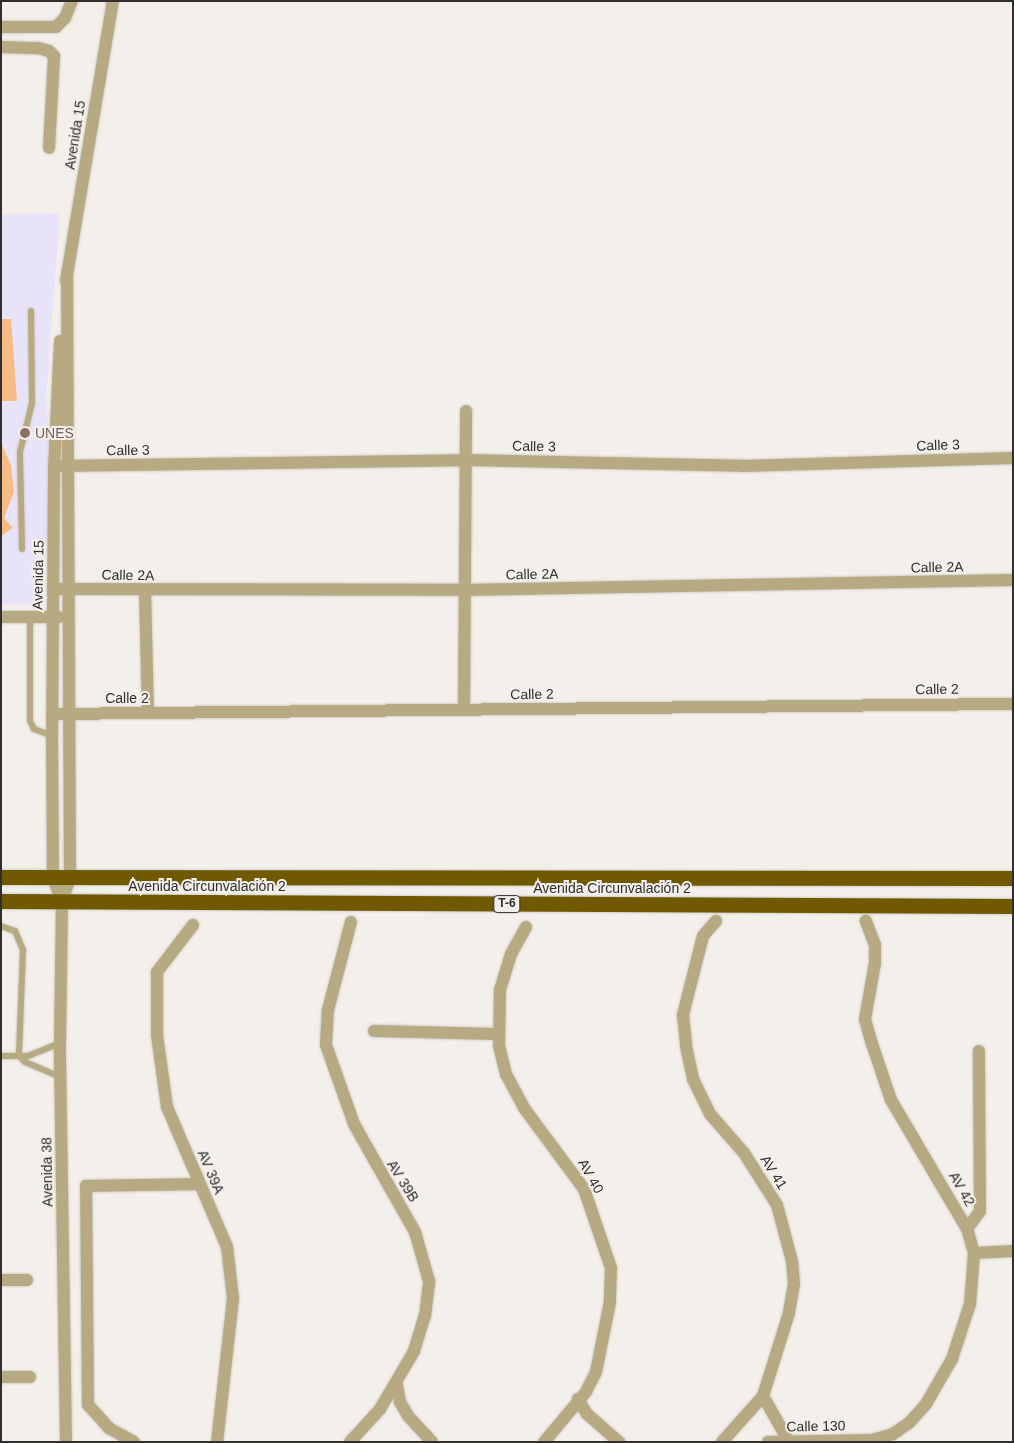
<!DOCTYPE html>
<html>
<head>
<meta charset="utf-8">
<style>
	body { margin:0 }
	#map { position:relative; width:1014px; height:1443px; overflow:hidden; background:#f3f0eb; font-family:Helvetica,sans-serif }
	div>[style] { position:absolute }
	.education>* { inset:0; background:#e8e3f9 }
	.building>* { inset:0; background:#f7bc86 }
	.roads { filter:drop-shadow(0 0 1px #d0cdc9) drop-shadow(0 0 1px #d0cdc9) }
	.lane>* { height:6px; margin:-3px; padding:0 3px; transform-origin:3px; border-radius:3px; background:#b7aa83 }
	.street>* { height:12px; margin:-6px; padding:0 6px; transform-origin:6px; border-radius:6px; background:#b7aa83 }
	.highway>* { height:15px; margin:-7.5px; padding:0 7.5px; transform-origin:7.5px; border-radius:7.5px; background:#705900 }
	.dots>* { width:14px; height:14px; translate:-50% -50%; box-sizing:border-box; border:2px solid #f3f0eb; border-radius:50% }
	span { translate:-50% -50%; white-space:nowrap; text-align:center; line-height:1.15; -webkit-text-stroke:4px #f3f0eb; paint-order:stroke }
	.shield-label span { padding:1px 4px; background:#f3f0eb; border:1px solid; border-radius:4px; -webkit-text-stroke-width:0 }
	.shield-label { font-size:12px; color:#302f2e; font-weight:700 }
	.street-label { font-size:14px; color:#302f2e }
	.education-label { font-size:14px; color:#785e54 }
	.left { translate:0 -50%; text-align:left }
	.frame { position:absolute; inset:0; border:2px solid #302f2e; pointer-events:none }
</style>
</head>
<body>
<div id="map">
	<div class="education">
		<div style="clip-path:polygon(60px 213px,46px 400px,52px 466px,42px 604px,1px 605px,1px 214px)"></div>
	</div>
	<div class="building">
		<div style="clip-path:polygon(1px 319px,11px 319px,17px 401px,1px 401px)"></div>
		<div style="clip-path:polygon(1px 443px,11px 465px,14px 492px,4px 518px,13px 528px,1px 536px)"></div>
	</div>
	<div class="roads">
		<div class="lane">
			<div style="left:22px;top:549px;width:97px;rotate:-91.2deg"></div>
			<div style="left:20px;top:452px;width:50px;rotate:-76.2deg"></div>
			<div style="left:32px;top:403px;width:92px;rotate:-90.6deg"></div>
			<div style="left:30px;top:616px;width:105px;rotate:90deg"></div>
			<div style="left:30px;top:721px;width:9px;rotate:63deg"></div>
			<div style="left:34px;top:729px;width:19px;rotate:21deg"></div>
			<div style="left:1px;top:926px;width:15px;rotate:20deg"></div>
			<div style="left:15px;top:931px;width:21px;rotate:67deg"></div>
			<div style="left:23px;top:950px;width:106px;rotate:92.2deg"></div>
			<div style="left:19px;top:1056px;width:8px;rotate:45deg"></div>
			<div style="left:25px;top:1062px;width:38px;rotate:23deg"></div>
			<div style="left:1px;top:1056px;width:27px"></div>
			<div style="left:28px;top:1056px;width:35px;rotate:-22deg"></div>
		</div>
		<div class="street">
			<div style="left:1px;top:27px;width:55px"></div>
			<div style="left:56px;top:27px;width:13px;rotate:-45deg"></div>
			<div style="left:65px;top:18px;width:18px;rotate:-68deg"></div>
			<div style="left:1px;top:47px;width:37px;rotate:2deg"></div>
			<div style="left:38px;top:48px;width:11px;rotate:15deg"></div>
			<div style="left:49px;top:51px;width:7px;rotate:45deg"></div>
			<div style="left:54px;top:56px;width:92px;rotate:93.1deg"></div>
			<div style="left:66px;top:281px;width:284px;rotate:-80.5deg"></div>
			<div style="left:60px;top:341px;width:125px;rotate:92.7deg"></div>
			<div style="left:54px;top:466px;width:270px;rotate:90.4deg"></div>
			<div style="left:52px;top:736px;width:142px;rotate:89.6deg"></div>
			<div style="left:53px;top:878px;width:25px;rotate:69deg"></div>
			<div style="left:54px;top:466px;width:411px;rotate:-0.8deg"></div>
			<div style="left:465px;top:460px;width:277px;rotate:1.2deg"></div>
			<div style="left:742px;top:466px;width:271px;rotate:-1.7deg"></div>
			<div style="left:53px;top:589px;width:412px;rotate:0.1deg"></div>
			<div style="left:465px;top:590px;width:548px;rotate:-1.05deg"></div>
			<div style="left:145px;top:591px;width:122px;rotate:88.6deg"></div>
			<div style="left:1px;top:617px;width:58px"></div>
			<div style="left:464px;top:709px;width:298px;rotate:-89.6deg"></div>
			<div style="left:52px;top:714px;width:961px;rotate:-0.6deg"></div>
			<div style="left:716px;top:921px;width:20px;rotate:131deg"></div>
			<div style="left:703px;top:936px;width:61px;rotate:104.3deg"></div>
			<div style="left:688px;top:995px;width:21px;rotate:104deg"></div>
			<div style="left:683px;top:1015px;width:31px;rotate:84deg"></div>
			<div style="left:686px;top:1046px;width:34px;rotate:78deg"></div>
			<div style="left:693px;top:1079px;width:39px;rotate:64deg"></div>
			<div style="left:710px;top:1114px;width:52px;rotate:48.9deg"></div>
			<div style="left:744px;top:1153px;width:62px;rotate:57.6deg"></div>
			<div style="left:777px;top:1205px;width:58px;rotate:75deg"></div>
			<div style="left:792px;top:1261px;width:23px;rotate:85deg"></div>
			<div style="left:794px;top:1284px;width:29px;rotate:100deg"></div>
			<div style="left:789px;top:1313px;width:87px;rotate:107.4deg"></div>
			<div style="left:763px;top:1396px;width:62px;rotate:131.7deg"></div>
			<div style="left:193px;top:925px;width:59px;rotate:127.5deg"></div>
			<div style="left:157px;top:972px;width:63px;rotate:90deg"></div>
			<div style="left:157px;top:1035px;width:73px;rotate:82.1deg"></div>
			<div style="left:167px;top:1107px;width:152px;rotate:66.8deg"></div>
			<div style="left:227px;top:1247px;width:51px;rotate:83.3deg"></div>
			<div style="left:233px;top:1298px;width:145px;rotate:96.3deg"></div>
			<div style="left:526px;top:927px;width:31px;rotate:119deg"></div>
			<div style="left:511px;top:954px;width:38px;rotate:107deg"></div>
			<div style="left:500px;top:990px;width:56px;rotate:91deg"></div>
			<div style="left:499px;top:1046px;width:29px;rotate:76deg"></div>
			<div style="left:506px;top:1074px;width:38px;rotate:62deg"></div>
			<div style="left:524px;top:1108px;width:101px;rotate:53.5deg"></div>
			<div style="left:584px;top:1189px;width:83px;rotate:71.1deg"></div>
			<div style="left:611px;top:1268px;width:34px;rotate:92deg"></div>
			<div style="left:610px;top:1302px;width:71px;rotate:101.3deg"></div>
			<div style="left:596px;top:1372px;width:22px;rotate:117deg"></div>
			<div style="left:586px;top:1392px;width:65px;rotate:130deg"></div>
			<div style="left:374px;top:1031px;width:124px;rotate:1.4deg"></div>
			<div style="left:967px;top:1229px;width:22px;rotate:-54deg"></div>
			<div style="left:980px;top:1211px;width:160px;rotate:-90.4deg"></div>
			<div style="left:974px;top:1253px;width:39px;rotate:-3deg"></div>
			<div style="left:1px;top:1280px;width:26px"></div>
			<div style="left:1px;top:1377px;width:29px"></div>
			<div style="left:397px;top:1385px;width:17px;rotate:80deg"></div>
			<div style="left:400px;top:1402px;width:16px;rotate:60deg"></div>
			<div style="left:408px;top:1416px;width:35px;rotate:47deg"></div>
			<div style="left:763px;top:1396px;width:53px;rotate:60.5deg"></div>
			<div style="left:578px;top:1399px;width:17px;rotate:59deg"></div>
			<div style="left:587px;top:1414px;width:43px;rotate:41.2deg"></div>
			<div style="left:66px;top:1442px;width:399px;rotate:-90.9deg"></div>
			<div style="left:60px;top:1043px;width:142px;rotate:-89.2deg"></div>
			<div style="left:62px;top:901px;width:24px;rotate:-71deg"></div>
			<div style="left:70px;top:878px;width:604px;rotate:-90.28deg"></div>
			<div style="left:134px;top:1442px;width:29px;rotate:-151deg"></div>
			<div style="left:109px;top:1428px;width:31px;rotate:-132deg"></div>
			<div style="left:88px;top:1405px;width:219px;rotate:-90.5deg"></div>
			<div style="left:86px;top:1186px;width:114px;rotate:-1deg"></div>
			<div style="left:350px;top:1442px;width:45px;rotate:-47.7deg"></div>
			<div style="left:380px;top:1409px;width:67px;rotate:-59.6deg"></div>
			<div style="left:414px;top:1351px;width:37px;rotate:-73deg"></div>
			<div style="left:425px;top:1316px;width:35px;rotate:-83deg"></div>
			<div style="left:429px;top:1281px;width:51px;rotate:-105.9deg"></div>
			<div style="left:415px;top:1232px;width:124px;rotate:-119.5deg"></div>
			<div style="left:354px;top:1124px;width:84px;rotate:-109.5deg"></div>
			<div style="left:326px;top:1045px;width:35px;rotate:-87deg"></div>
			<div style="left:328px;top:1010px;width:91px;rotate:-75.4deg"></div>
			<div style="left:768px;top:1442px;width:104px;rotate:-1.1deg"></div>
			<div style="left:872px;top:1440px;width:22px;rotate:-16deg"></div>
			<div style="left:893px;top:1434px;width:19px;rotate:-35deg"></div>
			<div style="left:909px;top:1423px;width:25px;rotate:-48deg"></div>
			<div style="left:926px;top:1404px;width:52px;rotate:-60deg"></div>
			<div style="left:952px;top:1359px;width:58px;rotate:-71.9deg"></div>
			<div style="left:970px;top:1304px;width:51px;rotate:-85.5deg"></div>
			<div style="left:974px;top:1253px;width:25px;rotate:-106deg"></div>
			<div style="left:967px;top:1229px;width:150px;rotate:-120.5deg"></div>
			<div style="left:891px;top:1100px;width:59px;rotate:-108.7deg"></div>
			<div style="left:872px;top:1044px;width:26px;rotate:-106deg"></div>
			<div style="left:865px;top:1019px;width:57px;rotate:-79.9deg"></div>
			<div style="left:875px;top:963px;width:18px;rotate:-90deg"></div>
			<div style="left:875px;top:945px;width:26px;rotate:-111deg"></div>
		</div>
		<div class="highway">
			<div style="left:1px;top:877px;width:1012px;rotate:0.06deg"></div>
			<div style="left:1px;top:901px;width:1012px;rotate:0.28deg"></div>
		</div>
	</div>
	<div class="dots">
		<div style="left:25px;top:433px;background:#8d6e63"></div>
	</div>
	<div class="shield-label">
		<span style="left:507px;top:904px">T-6</span>
	</div>
	<div class="street-label">
		<span style="left:75px;top:135px;rotate:-81deg">Avenida 15</span>
		<span style="left:938px;top:445px;rotate:-2deg">Calle 3</span>
		<span style="left:534px;top:446px;rotate:1deg">Calle 3</span>
		<span style="left:128px;top:450px;rotate:-1deg">Calle 3</span>
		<span style="left:937px;top:567px;rotate:-1deg">Calle 2A</span>
		<span style="left:532px;top:574px;rotate:-1deg">Calle 2A</span>
		<span style="left:38px;top:575px;rotate:-89deg">Avenida 15</span>
		<span style="left:128px;top:575px;rotate:1deg">Calle 2A</span>
		<span style="left:937px;top:689px;rotate:-1deg">Calle 2</span>
		<span style="left:532px;top:694px;rotate:-1deg">Calle 2</span>
		<span style="left:127px;top:698px">Calle 2</span>
		<span style="left:207px;top:886px">Avenida Circunvalación 2</span>
		<span style="left:612px;top:888px">Avenida Circunvalación 2</span>
		<span style="left:47px;top:1172px;rotate:-91deg">Avenida 38</span>
		<span style="left:211px;top:1172px;rotate:67deg">AV 39A</span>
		<span style="left:774px;top:1172px;rotate:58deg">AV 41</span>
		<span style="left:591px;top:1176px;rotate:61deg">AV 40</span>
		<span style="left:403px;top:1181px;rotate:58deg">AV 39B</span>
		<span style="left:962px;top:1189px;rotate:60deg">AV 42</span>
		<span style="left:816px;top:1426px;rotate:-1deg">Calle 130</span>
	</div>
	<div class="education-label">
		<span class="left" style="left:35px;top:433px">UNES</span>
	</div>
	<div class="frame"></div>
</div>
</body>
</html>
